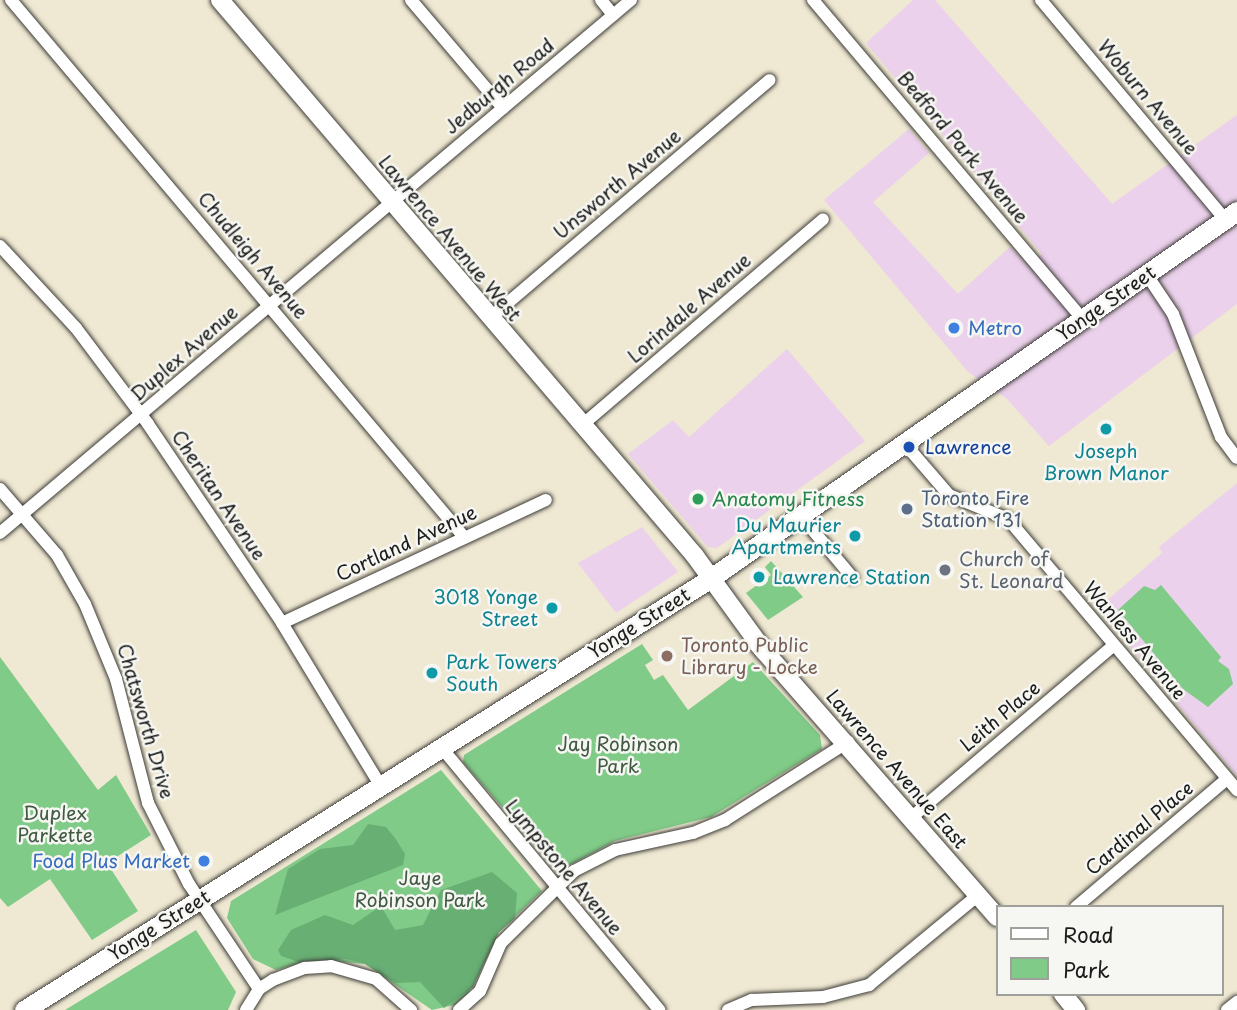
<!DOCTYPE html>
<html>
<head>
<meta charset="utf-8">
<style>
	body { margin:0 }
	#map { position:relative; width:1237px; height:1010px; overflow:hidden; background:#efe8d2; font-family:"Playpen Sans",sans-serif }
	div>[style] { position:absolute }
	.built>* { inset:0; background:#ebd1eb }
	.green>* { inset:0; background:#81cb88 }
	.forest>* { inset:0; background:#68af74 }
	.roads { filter:drop-shadow(0 0 2px #3c3b37) drop-shadow(0 0 2px #3c3b37) }
	.street>* { height:12px; margin:-6px; padding:0 6px; transform-origin:6px; border-radius:6px; background:#fff }
	.secondary>* { height:18px; margin:-9px; padding:0 9px; transform-origin:9px; border-radius:9px; background:#fff }
	.primary>* { height:19px; margin:-9.5px; padding:0 9.5px; transform-origin:9.5px; border-radius:9.5px; background:#fff }
	.dots>* { width:19px; height:19px; translate:-50% -50%; box-sizing:border-box; border:4px solid #f6f6f2; border-radius:50% }
	span { translate:-50% -50%; white-space:nowrap; text-align:center; line-height:1.15; -webkit-text-stroke:5px #f6f6f2; paint-order:stroke }
	.street-label { font-size:19px; color:#1c1c1c }
	.shop-label { font-size:19px; color:#366cbe }
	.left { translate:0 -50%; text-align:left }
	.right { translate:-100% -50%; text-align:right }
	.transit-label { font-size:19px; color:#164399 }
	.culture-label { font-size:19px; color:#0d838f }
	.service-label { font-size:19px; color:#4e5e75 }
	.leisure-label { font-size:19px; color:#27864d }
	.worship-label { font-size:19px; color:#5b616d }
	.education-label { font-size:19px; color:#785e54 }
	.park-label { font-size:19px; color:#3f5942 }
	.legend { position:absolute; left:996px; top:905px; width:228px; height:91px; box-sizing:border-box; background:#f6f6f2; border:2px solid #9f9f9c; margin:0; padding:9px 12px; list-style:none; font-size:21px; color:#1c1c1c }
	.legend li { display:flex; align-items:center; gap:14px; height:35px }
	.legend b { width:35px; border:2px solid #9f9f9c }
</style>
</head>
<body>
<div id="map">
	<div class="built">
		<div style="clip-path:polygon(913px 0,935px 0,1112px 204px,1237px 115px,1237px 304px,1049px 446px,1007px 399px,968px 372px,824px 200px,909px 129px,929px 153px,873px 202px,958px 294px,1010px 247px,1028px 264px,1042px 254px,866px 43px)"></div>
		<div style="clip-path:polygon(787px 349px,865px 441px,717px 548px,708px 547px,628px 454px,673px 420px,689px 437px)"></div>
		<div style="clip-path:polygon(1237px 483px,1237px 776px,1098px 608px,1162px 553px,1159px 547px)"></div>
		<div style="clip-path:polygon(642px 527px,678px 572px,616px 613px,578px 563px)"></div>
	</div>
	<div class="green">
		<div style="clip-path:polygon(771px 561px,803px 597px,768px 620px,746px 593px,771px 575px,765px 567px)"></div>
		<div style="clip-path:polygon(1161px 585px,1221px 657px,1218px 661px,1229px 669px,1233px 684px,1208px 707px,1183px 689px,1118px 610px,1144px 586px,1155px 590px)"></div>
		<div style="clip-path:polygon(642px 644px,653px 660px,645px 665px,654px 680px,663px 675px,688px 710px,753px 662px,820px 735px,822px 749px,711px 817px,615px 841px,564px 868px,554px 867px,463px 762px,464px 755px)"></div>
		<div style="clip-path:polygon(0 657px,98px 790px,116px 775px,151px 835px,107px 863px,138px 911px,92px 940px,50px 879px,8px 907px,0 898px)"></div>
		<div style="clip-path:polygon(441px 770px,542px 891px,499px 932px,468px 993px,454px 1005px,432px 1010px,365px 964px,312px 959px,276px 970px,253px 959px,227px 918px,231px 901px)"></div>
		<div style="clip-path:polygon(196px 930px,236px 992px,228px 1010px,65px 1010px)"></div>
	</div>
	<div class="forest">
		<div style="clip-path:polygon(368px 824px,386px 827px,395px 838px,405px 854px,403px 865px,275px 915px,288px 869px,320px 849px,353px 845px)"></div>
		<div style="clip-path:polygon(492px 872px,517px 893px,515px 918px,499px 932px,473px 987px,444px 1008px,420px 982px,396px 983px,365px 964px,346px 959px,299px 962px,281px 956px,278px 950px,291px 930px,325px 915px,353px 925px,381px 906px,395px 930px,423px 925px,441px 890px)"></div>
	</div>
	<div class="roads">
		<div class="street">
			<div style="left:11px;top:0;width:703px;rotate:49.85deg"></div>
			<div style="left:411px;top:0;width:142px;rotate:49.6deg"></div>
			<div style="left:601px;top:0;width:19px;rotate:51deg"></div>
			<div style="left:813px;top:0;width:418px;rotate:49.8deg"></div>
			<div style="left:1041px;top:0;width:286px;rotate:50deg"></div>
			<div style="left:0;top:246px;width:112px;rotate:47.2deg"></div>
			<div style="left:76px;top:328px;width:120px;rotate:53.1deg"></div>
			<div style="left:148px;top:424px;width:240px;rotate:56deg"></div>
			<div style="left:282px;top:623px;width:189px;rotate:58.8deg"></div>
			<div style="left:1147px;top:275px;width:47px;rotate:56.3deg"></div>
			<div style="left:1173px;top:314px;width:132px;rotate:68.7deg"></div>
			<div style="left:1221px;top:437px;width:26px;rotate:53deg"></div>
			<div style="left:490px;top:318px;width:367px;rotate:-40.4deg"></div>
			<div style="left:581px;top:426px;width:318px;rotate:-40.5deg"></div>
			<div style="left:905px;top:444px;width:67px;rotate:49.2deg"></div>
			<div style="left:949px;top:495px;width:64px;rotate:22.1deg"></div>
			<div style="left:1008px;top:519px;width:355px;rotate:49.8deg"></div>
			<div style="left:0;top:489px;width:87px;rotate:49.2deg"></div>
			<div style="left:57px;top:555px;width:56px;rotate:60.3deg"></div>
			<div style="left:85px;top:604px;width:81px;rotate:67.5deg"></div>
			<div style="left:116px;top:679px;width:128px;rotate:75.5deg"></div>
			<div style="left:148px;top:803px;width:91px;rotate:63.2deg"></div>
			<div style="left:189px;top:884px;width:126px;rotate:56.3deg"></div>
			<div style="left:801px;top:516px;width:80px;rotate:50.1deg"></div>
			<div style="left:0;top:533px;width:826px;rotate:-40.19deg"></div>
			<div style="left:282px;top:623px;width:291px;rotate:-25deg"></div>
			<div style="left:441px;top:747px;width:342px;rotate:50.3deg"></div>
			<div style="left:912px;top:817px;width:265px;rotate:-40.4deg"></div>
			<div style="left:1076px;top:907px;width:198px;rotate:-40.3deg"></div>
			<div style="left:246px;top:1010px;width:25px;rotate:-58deg"></div>
			<div style="left:259px;top:989px;width:17px;rotate:-33deg"></div>
			<div style="left:273px;top:980px;width:34px;rotate:-21deg"></div>
			<div style="left:305px;top:968px;width:26px;rotate:-4deg"></div>
			<div style="left:331px;top:966px;width:47px;rotate:16.1deg"></div>
			<div style="left:376px;top:979px;width:47px;rotate:41.5deg"></div>
			<div style="left:459px;top:1010px;width:28px;rotate:-42deg"></div>
			<div style="left:480px;top:991px;width:52px;rotate:-66.4deg"></div>
			<div style="left:501px;top:943px;width:103px;rotate:-44.6deg"></div>
			<div style="left:574px;top:871px;width:46px;rotate:-27.1deg"></div>
			<div style="left:615px;top:850px;width:80px;rotate:-12.3deg"></div>
			<div style="left:693px;top:833px;width:35px;rotate:-22deg"></div>
			<div style="left:725px;top:820px;width:146px;rotate:-32.4deg"></div>
			<div style="left:728px;top:1010px;width:26px;rotate:-23deg"></div>
			<div style="left:752px;top:1000px;width:71px;rotate:-2.4deg"></div>
			<div style="left:823px;top:997px;width:48px;rotate:-14.6deg"></div>
			<div style="left:869px;top:985px;width:141px;rotate:-39.5deg"></div>
			<div style="left:1227px;top:1010px;width:13px;rotate:-39deg"></div>
		</div>
		<div class="secondary">
			<div style="left:220px;top:0;width:731px;rotate:49.49deg"></div>
			<div style="left:695px;top:556px;width:117px;rotate:54deg"></div>
			<div style="left:758px;top:644px;width:363px;rotate:48.8deg"></div>
			<div style="left:1063px;top:994px;width:21px;rotate:51deg"></div>
		</div>
		<div class="primary">
			<div style="left:24px;top:1010px;width:808px;rotate:-32.16deg"></div>
			<div style="left:708px;top:580px;width:645px;rotate:-34.9deg"></div>
		</div>
	</div>
	<div class="dots">
		<div style="left:954px;top:328px;background:#3f7fe0"></div>
		<div style="left:1106px;top:429px;background:#0f9aa8"></div>
		<div style="left:909px;top:447px;background:#1a4fb4"></div>
		<div style="left:698px;top:499px;background:#2e9e5b"></div>
		<div style="left:907px;top:509px;background:#5c6f8a"></div>
		<div style="left:855px;top:536px;background:#0f9aa8"></div>
		<div style="left:945px;top:570px;background:#6b7280"></div>
		<div style="left:759px;top:577px;background:#0f9aa8"></div>
		<div style="left:552px;top:608px;background:#0f9aa8"></div>
		<div style="left:667px;top:656px;background:#8d6e63"></div>
		<div style="left:432px;top:673px;background:#0f9aa8"></div>
		<div style="left:204px;top:861px;background:#3f7fe0"></div>
	</div>
	<div class="street-label">
		<span style="left:499px;top:86px;rotate:-40deg">Jedburgh Road</span>
		<span style="left:1148px;top:97px;rotate:50deg">Woburn Avenue</span>
		<span style="left:963px;top:147px;rotate:50deg">Bedford Park Avenue</span>
		<span style="left:617px;top:184px;rotate:-40deg">Unsworth Avenue</span>
		<span style="left:450px;top:238px;rotate:50deg">Lawrence Avenue West</span>
		<span style="left:253px;top:255px;rotate:50deg">Chudleigh Avenue</span>
		<span style="left:1106px;top:303px;rotate:-35deg">Yonge Street</span>
		<span style="left:689px;top:308px;rotate:-41deg">Lorindale Avenue</span>
		<span style="left:184px;top:353px;rotate:-41deg">Duplex Avenue</span>
		<span style="left:219px;top:495px;rotate:56deg">Cheritan Avenue</span>
		<span style="left:406px;top:543px;rotate:-25deg">Cortland Avenue</span>
		<span style="left:639px;top:623px;rotate:-32deg">Yonge Street</span>
		<span style="left:1135px;top:640px;rotate:50deg">Wanless Avenue</span>
		<span style="left:1000px;top:716px;rotate:-40deg">Leith Place</span>
		<span style="left:146px;top:721px;rotate:74deg">Chatsworth Drive</span>
		<span style="left:897px;top:769px;rotate:49deg">Lawrence Avenue East</span>
		<span style="left:1139px;top:828px;rotate:-40deg">Cardinal Place</span>
		<span style="left:564px;top:867px;rotate:50deg">Lympstone Avenue</span>
		<span style="left:159px;top:925px;rotate:-32deg">Yonge Street</span>
	</div>
	<div class="shop-label">
		<span class="left" style="left:968px;top:328px">Metro</span>
		<span class="right" style="left:190px;top:861px">Food Plus Market</span>
	</div>
	<div class="transit-label">
		<span class="left" style="left:925px;top:447px">Lawrence</span>
	</div>
	<div class="culture-label">
		<span style="left:1106px;top:462px">Joseph<br>Brown Manor</span>
		<span class="right" style="left:841px;top:536px">Du Maurier<br>Apartments</span>
		<span class="left" style="left:773px;top:577px">Lawrence Station</span>
		<span class="right" style="left:538px;top:608px">3018 Yonge<br>Street</span>
		<span class="left" style="left:446px;top:673px">Park Towers<br>South</span>
	</div>
	<div class="service-label">
		<span class="left" style="left:921px;top:509px">Toronto Fire<br>Station 131</span>
	</div>
	<div class="leisure-label">
		<span class="left" style="left:712px;top:499px">Anatomy Fitness</span>
	</div>
	<div class="worship-label">
		<span class="left" style="left:959px;top:570px">Church of<br>St. Leonard</span>
	</div>
	<div class="education-label">
		<span class="left" style="left:681px;top:656px">Toronto Public<br>Library - Locke</span>
	</div>
	<div class="park-label">
		<span style="left:618px;top:755px">Jay Robinson<br>Park</span>
		<span style="left:55px;top:824px">Duplex<br>Parkette</span>
		<span style="left:420px;top:889px">Jaye<br>Robinson Park</span>
	</div>
	<ul class="legend">
	<li><b style="height:9px;background:#fff"></b>Road</li>
	<li><b style="height:19px;background:#81cb88"></b>Park</li>
	</ul>
</div>
</body>
</html>
